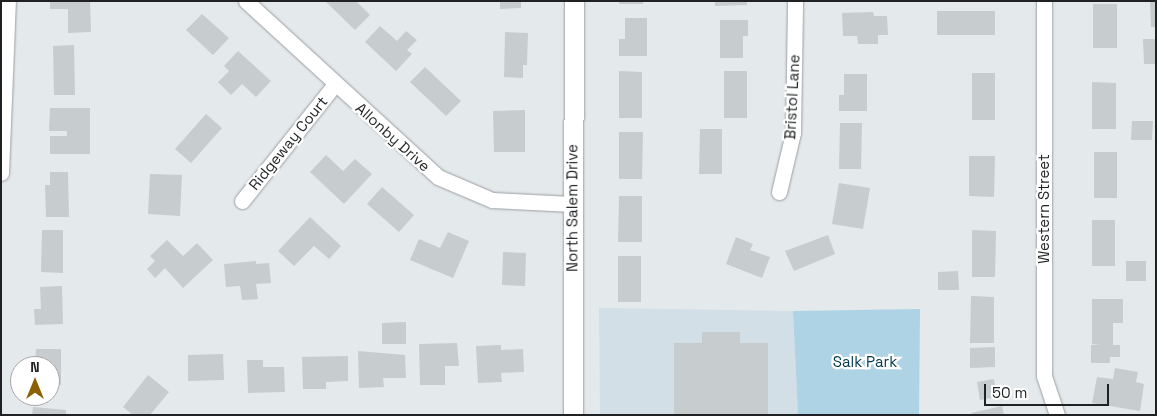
<!DOCTYPE html>
<html>
<head>
<meta charset="utf-8">
<style>
	body { margin:0 }
	#map { position:relative; width:1157px; height:416px; overflow:hidden; background:#e4e9ec; font-family:"Space Grotesk",sans-serif }
	div>[style] { position:absolute }
	.built>* { inset:0; background:#d2dfe6 }
	.green>* { inset:0; background:#add3e5 }
	.building>* { inset:0; background:#c7cccf }
	.roads { filter:drop-shadow(0 0 1px #9a9fa2) drop-shadow(0 0 1px #9a9fa2) }
	.minor>* { height:15px; margin:-7.5px; padding:0 7.5px; transform-origin:7.5px; border-radius:7.5px; background:#fff }
	.tertiary>* { height:19px; margin:-9.5px; padding:0 9.5px; transform-origin:9.5px; border-radius:9.5px; background:#fff }
	span { translate:-50% -50%; white-space:nowrap; text-align:center; line-height:1.15; -webkit-text-stroke:4.5px #fff; paint-order:stroke }
	.street-label { font-size:15px; color:#1f2122 }
	.park-label { font-size:15px; color:#00394d }
	.frame { position:absolute; inset:0; border:2px solid #1f2122; pointer-events:none }
	.north { position:absolute; left:10px; top:356px; width:50px; height:50px; box-sizing:border-box; background:#fff; border:1px solid #a5a6a7; border-radius:50%; rotate:0deg; font-size:14px; font-weight:700; line-height:20px; text-align:center; color:#1f2122 }
	.north::after { content:''; display:block; margin:auto; width:18px; height:22px; background:#8b6103; clip-path:polygon(50% 0,100% 100%,50% 72%,0 100%) }
	.scale { position:absolute; left:984px; top:384px; width:125px; height:22px; box-sizing:border-box; border:2px solid #1f2122; border-top:0; padding-left:6px; font-size:15px; line-height:18px; white-space:nowrap; color:#1f2122; -webkit-text-stroke:4px #fff; paint-order:stroke }
</style>
</head>
<body>
<div id="map">
	<div class="built">
		<div style="clip-path:polygon(599px 308px,793px 311px,798px 415px,600px 415px)"></div>
	</div>
	<div class="green">
		<div style="clip-path:polygon(920px 309px,919px 415px,798px 415px,793px 311px)"></div>
	</div>
	<div class="building">
		<div style="clip-path:polygon(50px 1px,90px 1px,91px 32px,68px 33px,68px 9px,50px 9px)"></div>
		<div style="clip-path:polygon(325px 1px,356px 1px,370px 15px,355px 30px)"></div>
		<div style="clip-path:polygon(500px 1px,521px 1px,521px 8px,500px 9px)"></div>
		<div style="clip-path:polygon(619px 1px,643px 1px,643px 4px,619px 4px)"></div>
		<div style="clip-path:polygon(715px 1px,747px 1px,747px 5px,715px 6px)"></div>
		<div style="clip-path:polygon(1150px 1px,1156px 1px,1156px 27px,1151px 27px)"></div>
		<div style="clip-path:polygon(1093px 4px,1117px 4px,1117px 48px,1093px 48px)"></div>
		<div style="clip-path:polygon(937px 11px,995px 11px,995px 35px,937px 35px)"></div>
		<div style="clip-path:polygon(873px 12px,874px 16px,887px 16px,888px 35px,878px 35px,878px 44px,858px 44px,857px 36px,843px 36px,842px 13px)"></div>
		<div style="clip-path:polygon(202px 14px,229px 38px,213px 55px,186px 30px)"></div>
		<div style="clip-path:polygon(625px 18px,647px 18px,647px 56px,619px 56px,619px 39px,625px 39px)"></div>
		<div style="clip-path:polygon(720px 20px,748px 20px,748px 36px,743px 36px,743px 58px,720px 58px)"></div>
		<div style="clip-path:polygon(380px 26px,397px 41px,406px 31px,417px 40px,407px 50px,412px 54px,396px 71px,365px 42px)"></div>
		<div style="clip-path:polygon(505px 32px,528px 33px,527px 65px,523px 65px,523px 78px,504px 77px)"></div>
		<div style="clip-path:polygon(1143px 39px,1156px 39px,1156px 64px,1144px 64px)"></div>
		<div style="clip-path:polygon(74px 45px,75px 95px,54px 95px,53px 46px)"></div>
		<div style="clip-path:polygon(238px 51px,271px 81px,256px 97px,242px 84px,231px 95px,218px 82px,229px 71px,224px 66px)"></div>
		<div style="clip-path:polygon(425px 67px,461px 101px,446px 116px,410px 82px)"></div>
		<div style="clip-path:polygon(619px 71px,642px 72px,642px 118px,619px 118px)"></div>
		<div style="clip-path:polygon(724px 71px,747px 71px,747px 118px,724px 118px)"></div>
		<div style="clip-path:polygon(972px 73px,995px 73px,995px 120px,972px 120px)"></div>
		<div style="clip-path:polygon(844px 74px,867px 74px,867px 111px,839px 111px,839px 95px,844px 95px)"></div>
		<div style="clip-path:polygon(1092px 82px,1116px 83px,1116px 129px,1092px 129px)"></div>
		<div style="clip-path:polygon(50px 108px,90px 108px,90px 154px,50px 154px,50px 136px,67px 136px,67px 131px,49px 131px)"></div>
		<div style="clip-path:polygon(525px 110px,525px 152px,494px 152px,493px 111px)"></div>
		<div style="clip-path:polygon(206px 114px,222px 128px,191px 163px,175px 149px)"></div>
		<div style="clip-path:polygon(1132px 121px,1153px 121px,1152px 140px,1131px 140px)"></div>
		<div style="clip-path:polygon(840px 123px,862px 123px,861px 169px,839px 169px)"></div>
		<div style="clip-path:polygon(700px 129px,722px 129px,722px 174px,699px 174px)"></div>
		<div style="clip-path:polygon(619px 132px,643px 132px,642px 179px,619px 179px)"></div>
		<div style="clip-path:polygon(1094px 152px,1117px 152px,1117px 198px,1094px 198px)"></div>
		<div style="clip-path:polygon(326px 155px,343px 171px,355px 159px,372px 174px,344px 204px,310px 172px)"></div>
		<div style="clip-path:polygon(969px 156px,995px 156px,994px 197px,969px 196px)"></div>
		<div style="clip-path:polygon(50px 172px,68px 172px,69px 217px,46px 217px,45px 185px,50px 185px)"></div>
		<div style="clip-path:polygon(150px 174px,182px 175px,180px 216px,148px 214px)"></div>
		<div style="clip-path:polygon(839px 183px,870px 188px,863px 229px,832px 224px)"></div>
		<div style="clip-path:polygon(382px 187px,414px 215px,399px 232px,367px 204px)"></div>
		<div style="clip-path:polygon(619px 196px,642px 196px,642px 242px,618px 242px)"></div>
		<div style="clip-path:polygon(310px 217px,341px 246px,329px 259px,314px 246px,294px 266px,278px 251px)"></div>
		<div style="clip-path:polygon(1092px 220px,1115px 220px,1115px 266px,1092px 266px)"></div>
		<div style="clip-path:polygon(42px 230px,63px 230px,63px 273px,41px 272px)"></div>
		<div style="clip-path:polygon(972px 230px,996px 231px,995px 277px,972px 277px)"></div>
		<div style="clip-path:polygon(448px 232px,469px 241px,453px 278px,410px 260px,419px 239px,440px 248px)"></div>
		<div style="clip-path:polygon(828px 235px,835px 254px,794px 271px,785px 251px)"></div>
		<div style="clip-path:polygon(736px 237px,753px 244px,750px 250px,770px 257px,762px 278px,726px 264px)"></div>
		<div style="clip-path:polygon(167px 240px,183px 256px,197px 243px,213px 260px,183px 288px,165px 268px,155px 278px,147px 269px,155px 261px,150px 256px)"></div>
		<div style="clip-path:polygon(503px 252px,526px 253px,525px 286px,502px 285px)"></div>
		<div style="clip-path:polygon(618px 256px,641px 256px,641px 302px,618px 302px)"></div>
		<div style="clip-path:polygon(256px 261px,256px 264px,269px 263px,271px 283px,256px 284px,258px 299px,242px 300px,240px 286px,226px 287px,224px 264px)"></div>
		<div style="clip-path:polygon(1126px 261px,1146px 261px,1146px 281px,1126px 281px)"></div>
		<div style="clip-path:polygon(958px 271px,959px 290px,938px 290px,938px 272px)"></div>
		<div style="clip-path:polygon(62px 286px,63px 324px,35px 325px,34px 309px,41px 309px,40px 287px)"></div>
		<div style="clip-path:polygon(971px 296px,994px 297px,994px 343px,970px 343px)"></div>
		<div style="clip-path:polygon(1092px 299px,1123px 299px,1123px 323px,1113px 323px,1113px 345px,1120px 345px,1120px 357px,1110px 357px,1110px 363px,1091px 363px,1091px 345px,1101px 345px,1092px 344px)"></div>
		<div style="clip-path:polygon(406px 322px,406px 344px,382px 344px,382px 323px)"></div>
		<div style="clip-path:polygon(702px 332px,740px 332px,740px 343px,768px 343px,768px 415px,674px 415px,674px 343px,702px 343px)"></div>
		<div style="clip-path:polygon(457px 343px,459px 366px,445px 366px,445px 385px,420px 385px,419px 344px)"></div>
		<div style="clip-path:polygon(501px 345px,501px 350px,523px 349px,524px 372px,501px 373px,502px 382px,478px 383px,476px 346px)"></div>
		<div style="clip-path:polygon(995px 347px,995px 367px,970px 368px,970px 348px)"></div>
		<div style="clip-path:polygon(36px 349px,61px 349px,61px 385px,50px 384px,50px 366px,35px 366px)"></div>
		<div style="clip-path:polygon(358px 351px,405px 355px,406px 378px,383px 378px,384px 387px,359px 388px)"></div>
		<div style="clip-path:polygon(223px 354px,224px 380px,188px 381px,188px 355px)"></div>
		<div style="clip-path:polygon(348px 356px,348px 381px,326px 382px,326px 389px,303px 389px,302px 357px)"></div>
		<div style="clip-path:polygon(247px 360px,263px 360px,263px 367px,284px 367px,285px 392px,248px 393px)"></div>
		<div style="clip-path:polygon(1115px 368px,1138px 372px,1136px 382px,1144px 384px,1140px 411px,1092px 403px,1097px 377px,1113px 379px)"></div>
		<div style="clip-path:polygon(148px 375px,169px 392px,150px 415px,133px 415px,123px 407px)"></div>
		<div style="clip-path:polygon(994px 379px,997px 397px,980px 400px,977px 382px)"></div>
		<div style="clip-path:polygon(1002px 406px,1004px 415px,972px 415px,971px 413px)"></div>
		<div style="clip-path:polygon(33px 407px,66px 410px,66px 415px,32px 415px)"></div>
	</div>
	<div class="roads">
		<div class="minor">
			<div style="left:246px;top:1px;width:260px;rotate:42.5deg"></div>
			<div style="left:438px;top:177px;width:59px;rotate:23.1deg"></div>
			<div style="left:492px;top:200px;width:80px;rotate:2.9deg"></div>
			<div style="left:1044px;top:1px;width:375px;rotate:90deg"></div>
			<div style="left:1044px;top:376px;width:41px;rotate:71.6deg"></div>
			<div style="left:1px;top:173px;width:172px;rotate:-87.7deg"></div>
			<div style="left:779px;top:192px;width:61px;rotate:-76.7deg"></div>
			<div style="left:793px;top:133px;width:132px;rotate:-89.1deg"></div>
			<div style="left:242px;top:201px;width:149px;rotate:-51.5deg"></div>
		</div>
		<div class="tertiary">
			<div style="left:573px;top:415px;width:414px;rotate:-89.9deg"></div>
		</div>
	</div>
	<div class="street-label">
		<span style="left:792px;top:97px;rotate:-87deg">Bristol Lane</span>
		<span style="left:393px;top:137px;rotate:42deg">Allonby Drive</span>
		<span style="left:288px;top:143px;rotate:-51deg">Ridgeway Court</span>
		<span style="left:572px;top:208px;rotate:-90deg">North Salem Drive</span>
		<span style="left:1044px;top:209px;rotate:-90deg">Western Street</span>
	</div>
	<div class="park-label">
		<span style="left:865px;top:362px">Salk Park</span>
	</div>
	<div class="frame"></div>
	<div class="north">N</div>
	<div class="scale">50 m</div>
</div>
</body>
</html>
